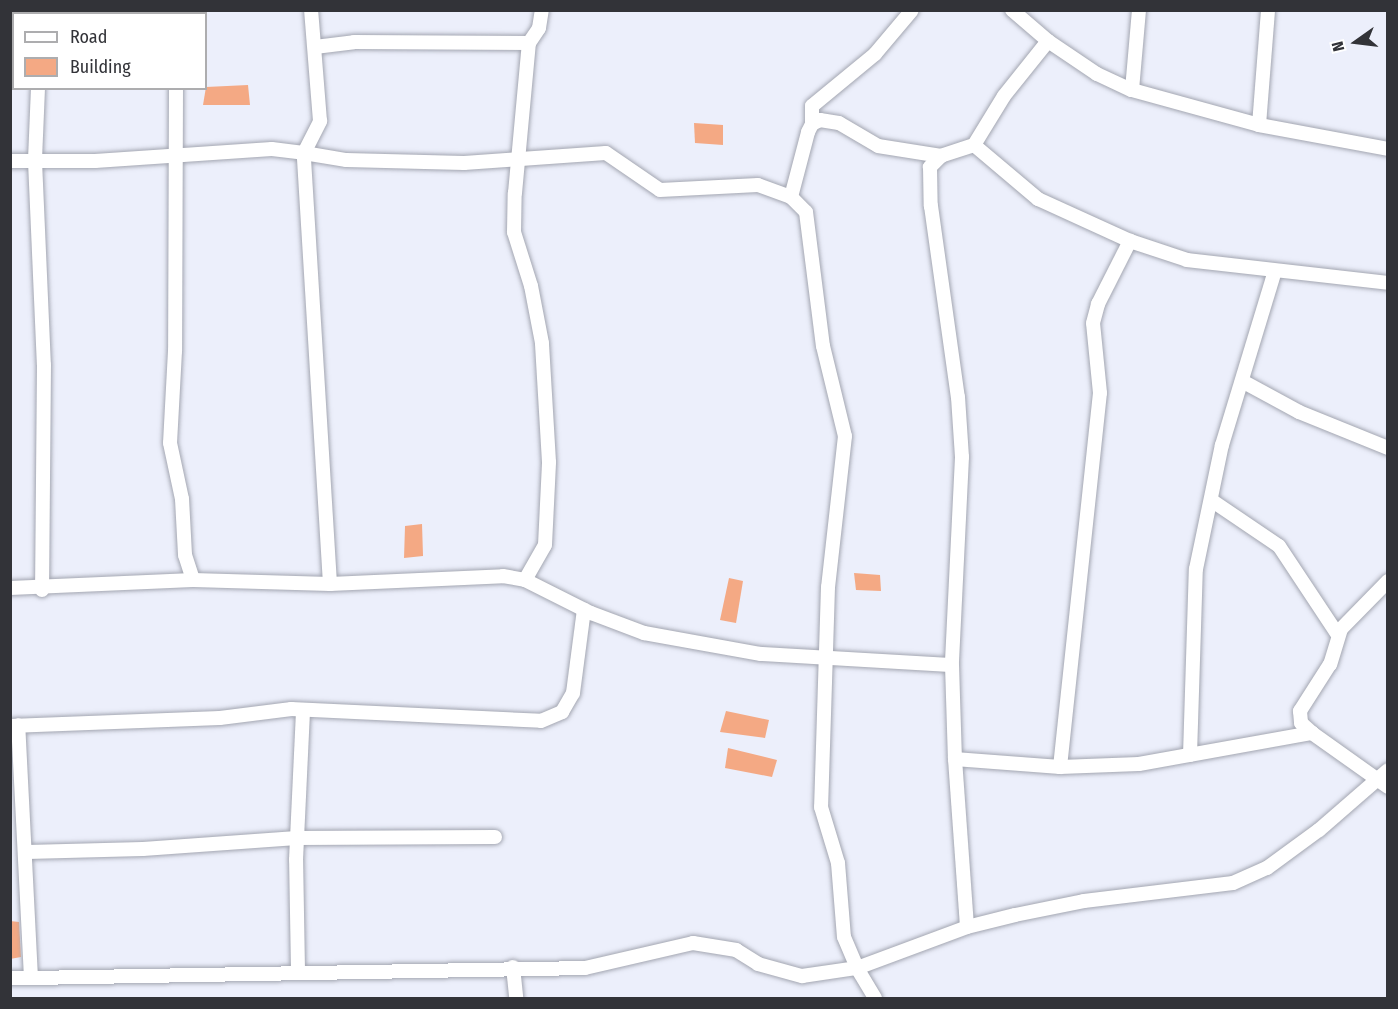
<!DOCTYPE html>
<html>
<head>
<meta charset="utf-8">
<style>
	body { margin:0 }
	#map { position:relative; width:1398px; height:1009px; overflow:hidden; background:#eceffb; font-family:"Fira Sans Condensed",sans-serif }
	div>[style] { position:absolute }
	.building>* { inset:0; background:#f4a984 }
	.roads { filter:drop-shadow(0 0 2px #a3a6b1) drop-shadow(0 0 2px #a3a6b1) }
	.minor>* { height:14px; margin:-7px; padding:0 7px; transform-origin:7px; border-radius:7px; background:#fff }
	span { translate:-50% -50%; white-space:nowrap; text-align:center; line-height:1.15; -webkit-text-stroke:4.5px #fff; paint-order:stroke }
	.frame { position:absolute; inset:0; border:12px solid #323338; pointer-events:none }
	.legend { position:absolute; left:12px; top:12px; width:195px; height:78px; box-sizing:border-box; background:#fff; border:2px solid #adadaf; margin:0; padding:8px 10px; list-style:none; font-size:18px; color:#323338 }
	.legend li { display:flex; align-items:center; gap:12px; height:30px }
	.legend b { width:30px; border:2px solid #adadaf }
	.north { position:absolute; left:1326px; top:12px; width:60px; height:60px; -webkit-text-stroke:4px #fff; paint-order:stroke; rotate:256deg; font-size:16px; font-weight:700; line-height:24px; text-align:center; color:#323338 }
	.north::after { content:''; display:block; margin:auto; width:21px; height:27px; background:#323338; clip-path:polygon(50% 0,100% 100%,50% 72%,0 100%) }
</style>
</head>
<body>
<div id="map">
	<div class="building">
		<div style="clip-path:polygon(248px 85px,250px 105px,203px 105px,206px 87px)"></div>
		<div style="clip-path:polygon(694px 123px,723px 125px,723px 145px,695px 143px)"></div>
		<div style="clip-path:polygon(422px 524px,423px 556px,404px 558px,405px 526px)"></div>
		<div style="clip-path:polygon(854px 573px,880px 575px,881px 591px,856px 590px)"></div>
		<div style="clip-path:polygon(729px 578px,743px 581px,736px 623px,720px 620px)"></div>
		<div style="clip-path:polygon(726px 711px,769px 720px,765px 738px,720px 732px)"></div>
		<div style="clip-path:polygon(728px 748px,777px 760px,772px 777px,725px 768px)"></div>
		<div style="clip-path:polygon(10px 921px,19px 922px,21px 957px,10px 959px)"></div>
	</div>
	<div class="roads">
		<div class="minor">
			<div style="left:1012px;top:10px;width:48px;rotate:40.7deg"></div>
			<div style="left:1048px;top:41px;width:70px;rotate:128.7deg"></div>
			<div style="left:1004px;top:96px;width:57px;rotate:121.5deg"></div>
			<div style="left:974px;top:145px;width:84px;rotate:40.2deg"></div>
			<div style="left:1038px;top:199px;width:101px;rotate:24.5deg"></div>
			<div style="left:1130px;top:241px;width:60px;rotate:18.4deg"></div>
			<div style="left:1187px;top:260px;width:202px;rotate:6.5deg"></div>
			<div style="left:44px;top:14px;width:4px;rotate:-90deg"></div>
			<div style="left:176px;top:14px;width:4px;rotate:-90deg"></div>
			<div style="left:1048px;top:41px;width:59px;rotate:34deg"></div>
			<div style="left:1097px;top:74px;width:38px;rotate:25deg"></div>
			<div style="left:1132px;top:90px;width:132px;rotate:15.4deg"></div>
			<div style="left:1259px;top:125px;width:131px;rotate:10.5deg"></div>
			<div style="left:315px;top:47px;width:39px;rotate:-7deg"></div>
			<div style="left:354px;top:42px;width:175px;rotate:0.3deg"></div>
			<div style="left:38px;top:88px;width:73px;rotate:92.4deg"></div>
			<div style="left:35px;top:161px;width:204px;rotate:87.5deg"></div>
			<div style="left:44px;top:365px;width:225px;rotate:90.5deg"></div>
			<div style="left:176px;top:88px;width:263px;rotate:90.2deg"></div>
			<div style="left:175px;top:351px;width:92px;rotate:93.1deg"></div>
			<div style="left:170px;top:443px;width:57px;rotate:77.9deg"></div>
			<div style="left:182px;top:499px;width:56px;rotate:86.9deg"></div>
			<div style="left:185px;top:555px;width:26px;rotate:72deg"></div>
			<div style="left:1132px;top:90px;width:80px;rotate:-85deg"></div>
			<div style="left:812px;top:124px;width:18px;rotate:-90deg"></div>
			<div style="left:812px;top:106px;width:82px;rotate:-39.5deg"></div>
			<div style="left:875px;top:54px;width:57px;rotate:-49.9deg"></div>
			<div style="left:1259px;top:125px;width:115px;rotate:-85.5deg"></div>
			<div style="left:974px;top:145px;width:35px;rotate:162deg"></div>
			<div style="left:941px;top:156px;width:16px;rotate:135deg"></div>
			<div style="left:930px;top:167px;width:39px;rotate:89deg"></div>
			<div style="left:931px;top:206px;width:193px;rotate:82deg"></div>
			<div style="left:958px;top:397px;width:60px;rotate:86.2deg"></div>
			<div style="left:962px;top:457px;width:208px;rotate:92.8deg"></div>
			<div style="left:952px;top:665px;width:94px;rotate:88.2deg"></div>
			<div style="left:955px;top:759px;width:105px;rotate:4.4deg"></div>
			<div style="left:1060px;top:767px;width:376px;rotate:-83.9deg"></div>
			<div style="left:1100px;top:393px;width:70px;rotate:-95.7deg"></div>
			<div style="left:1093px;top:323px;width:20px;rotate:-75deg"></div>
			<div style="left:1098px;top:304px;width:71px;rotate:-63.1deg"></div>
			<div style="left:10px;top:161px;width:85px"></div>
			<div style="left:95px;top:161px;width:177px;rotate:-3.9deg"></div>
			<div style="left:272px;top:149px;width:32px;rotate:7deg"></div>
			<div style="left:304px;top:153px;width:36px;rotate:-63deg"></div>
			<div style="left:320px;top:121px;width:111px;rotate:-94.6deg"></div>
			<div style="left:791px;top:197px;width:67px;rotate:-75.3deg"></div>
			<div style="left:808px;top:132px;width:9px;rotate:-63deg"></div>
			<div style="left:812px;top:124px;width:9px;rotate:-27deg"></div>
			<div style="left:820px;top:120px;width:19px;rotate:9deg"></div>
			<div style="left:839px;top:123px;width:45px;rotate:30.5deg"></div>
			<div style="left:878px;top:146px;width:64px;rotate:9deg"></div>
			<div style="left:1242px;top:381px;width:65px;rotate:28.5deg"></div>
			<div style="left:1299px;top:412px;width:96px;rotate:22deg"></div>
			<div style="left:1211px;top:500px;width:82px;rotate:34.1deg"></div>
			<div style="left:1279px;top:546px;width:107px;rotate:56.5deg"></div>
			<div style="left:525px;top:580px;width:40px;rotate:-60.3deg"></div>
			<div style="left:545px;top:545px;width:83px;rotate:-87.2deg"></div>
			<div style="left:549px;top:462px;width:119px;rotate:-93.4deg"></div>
			<div style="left:542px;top:343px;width:58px;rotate:-100.9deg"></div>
			<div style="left:531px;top:286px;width:57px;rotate:-107.5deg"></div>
			<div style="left:514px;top:232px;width:39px;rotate:-89deg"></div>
			<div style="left:515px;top:193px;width:151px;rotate:-84.7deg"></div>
			<div style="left:529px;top:43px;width:18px;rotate:-56deg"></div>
			<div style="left:539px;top:28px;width:18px;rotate:-81deg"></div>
			<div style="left:1388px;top:581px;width:67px;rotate:134.4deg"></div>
			<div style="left:1341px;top:629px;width:37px;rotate:107deg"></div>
			<div style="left:1330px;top:664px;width:56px;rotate:122.6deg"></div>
			<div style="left:1300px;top:711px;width:12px;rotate:85deg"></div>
			<div style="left:1301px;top:723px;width:15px;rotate:42deg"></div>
			<div style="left:1312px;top:733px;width:93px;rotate:35.4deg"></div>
			<div style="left:330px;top:584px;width:432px;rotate:-93.5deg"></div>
			<div style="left:304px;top:153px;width:43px;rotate:9.5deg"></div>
			<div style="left:346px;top:160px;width:118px;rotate:1.5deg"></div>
			<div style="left:464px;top:163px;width:142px;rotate:-4deg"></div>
			<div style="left:606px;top:153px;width:65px;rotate:34.4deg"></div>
			<div style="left:660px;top:190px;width:98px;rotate:-2.9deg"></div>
			<div style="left:758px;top:185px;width:35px;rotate:20deg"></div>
			<div style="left:791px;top:197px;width:21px;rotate:45deg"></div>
			<div style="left:806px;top:212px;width:135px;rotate:82.8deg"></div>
			<div style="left:823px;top:346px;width:93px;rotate:76.3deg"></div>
			<div style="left:845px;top:436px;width:152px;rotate:96.4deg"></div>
			<div style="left:828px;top:587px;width:220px;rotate:91.8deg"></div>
			<div style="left:821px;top:807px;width:59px;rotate:73.1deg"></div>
			<div style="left:838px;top:863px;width:74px;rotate:85.4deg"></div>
			<div style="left:844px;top:937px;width:34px;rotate:67deg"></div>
			<div style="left:857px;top:968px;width:117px;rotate:-20.4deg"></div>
			<div style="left:967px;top:927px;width:49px;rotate:-14deg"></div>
			<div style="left:1015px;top:915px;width:70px;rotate:-11.5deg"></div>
			<div style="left:1084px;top:901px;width:150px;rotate:-6.9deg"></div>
			<div style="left:1233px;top:883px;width:37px;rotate:-24deg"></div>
			<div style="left:1267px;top:868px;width:64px;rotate:-36.2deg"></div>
			<div style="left:1319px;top:830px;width:91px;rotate:-41deg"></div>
			<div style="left:10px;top:588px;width:183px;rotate:-2.5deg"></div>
			<div style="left:193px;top:580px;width:137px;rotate:1.7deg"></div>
			<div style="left:330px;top:584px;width:173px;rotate:-2.6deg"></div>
			<div style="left:503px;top:576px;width:22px;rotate:10deg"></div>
			<div style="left:525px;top:580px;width:74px;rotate:26.6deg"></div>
			<div style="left:591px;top:613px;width:57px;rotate:20.7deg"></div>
			<div style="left:644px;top:633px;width:119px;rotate:10.2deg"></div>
			<div style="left:761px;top:654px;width:191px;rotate:3.3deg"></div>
			<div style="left:10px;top:726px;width:210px;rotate:-2.2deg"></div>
			<div style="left:220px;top:718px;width:72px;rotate:-7.2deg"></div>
			<div style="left:291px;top:709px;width:250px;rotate:2.7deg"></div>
			<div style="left:541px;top:721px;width:23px;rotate:-23deg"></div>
			<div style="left:562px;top:712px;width:22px;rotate:-60deg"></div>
			<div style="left:573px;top:693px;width:84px;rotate:-82.5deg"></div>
			<div style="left:1190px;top:755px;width:186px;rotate:-88.2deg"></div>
			<div style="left:1196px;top:569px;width:127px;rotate:-78.2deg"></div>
			<div style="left:1222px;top:445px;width:182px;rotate:-73.1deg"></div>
			<div style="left:955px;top:759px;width:168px;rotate:85.9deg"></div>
			<div style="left:1060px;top:767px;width:79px;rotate:-2.2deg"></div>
			<div style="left:1139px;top:764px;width:176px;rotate:-10.2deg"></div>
			<div style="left:27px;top:852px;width:116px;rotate:-1.5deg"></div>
			<div style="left:143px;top:849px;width:154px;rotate:-4.1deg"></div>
			<div style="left:297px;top:838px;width:198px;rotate:-0.3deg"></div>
			<div style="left:513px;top:967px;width:31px;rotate:84deg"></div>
			<div style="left:298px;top:970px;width:110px;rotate:-91deg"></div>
			<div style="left:296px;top:860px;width:150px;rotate:-87.3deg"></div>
			<div style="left:10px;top:978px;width:21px"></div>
			<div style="left:31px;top:978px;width:253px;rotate:-92.9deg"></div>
			<div style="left:31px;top:978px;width:554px;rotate:-1.03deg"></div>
			<div style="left:585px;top:968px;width:111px;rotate:-13deg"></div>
			<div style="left:693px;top:943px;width:44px;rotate:9.2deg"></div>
			<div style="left:736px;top:950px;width:26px;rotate:32deg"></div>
			<div style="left:758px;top:964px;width:46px;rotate:15.3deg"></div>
			<div style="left:802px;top:976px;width:56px;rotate:-8.3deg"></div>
			<div style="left:857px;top:968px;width:35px;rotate:59deg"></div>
		</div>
	</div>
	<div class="frame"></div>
	<ul class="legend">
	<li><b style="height:8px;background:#fff"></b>Road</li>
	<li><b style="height:16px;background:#f4a984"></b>Building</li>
	</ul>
	<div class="north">N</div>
</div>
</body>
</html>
